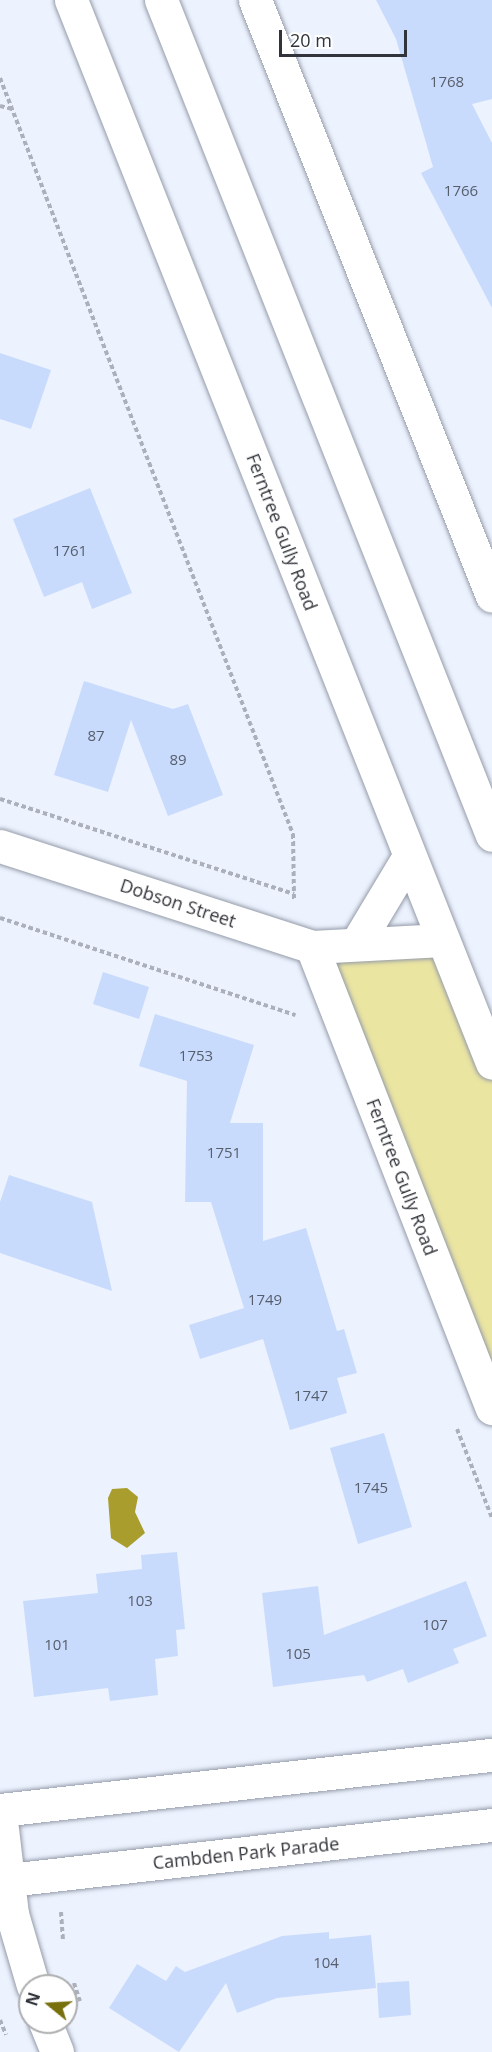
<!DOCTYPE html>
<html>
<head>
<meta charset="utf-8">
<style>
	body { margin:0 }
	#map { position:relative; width:492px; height:2052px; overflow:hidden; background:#ecf2fe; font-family:"Open Sans",sans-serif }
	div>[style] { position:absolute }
	.green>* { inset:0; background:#ebe5a2 }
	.water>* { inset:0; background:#a99e2d }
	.building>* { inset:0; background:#c9dbfd }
	.path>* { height:4px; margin-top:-2px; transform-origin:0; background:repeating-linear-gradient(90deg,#abb0ba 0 4.5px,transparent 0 7.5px) }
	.roads { filter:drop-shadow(0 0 2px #959ca9) drop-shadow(0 0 2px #959ca9) }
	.minor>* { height:33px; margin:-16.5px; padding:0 16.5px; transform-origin:16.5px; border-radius:16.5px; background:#fff }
	.primary>* { height:33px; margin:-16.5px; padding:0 16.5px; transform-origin:16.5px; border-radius:16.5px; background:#fff }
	span { translate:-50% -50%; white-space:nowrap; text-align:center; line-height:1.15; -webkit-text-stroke:4.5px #fff; paint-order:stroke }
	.number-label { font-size:15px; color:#575e6b }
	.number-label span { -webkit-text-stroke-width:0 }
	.street-label { font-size:18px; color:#31343a }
	.north { position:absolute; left:18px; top:1974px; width:60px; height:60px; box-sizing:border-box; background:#fff; border:2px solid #adaeb0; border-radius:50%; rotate:288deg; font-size:16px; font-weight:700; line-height:24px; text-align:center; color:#31343a }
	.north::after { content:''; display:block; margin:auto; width:21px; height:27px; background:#786f0d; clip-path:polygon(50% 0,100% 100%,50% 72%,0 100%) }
	.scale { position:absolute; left:279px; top:30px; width:128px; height:27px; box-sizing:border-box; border:3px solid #31343a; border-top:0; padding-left:8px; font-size:18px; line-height:21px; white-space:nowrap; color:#31343a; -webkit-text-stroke:4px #fff; paint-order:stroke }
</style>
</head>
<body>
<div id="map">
	<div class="green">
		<div style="clip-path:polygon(443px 940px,492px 1063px,492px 1408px,325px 947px)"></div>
	</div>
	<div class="water">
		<div style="clip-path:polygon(127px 1488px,138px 1497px,135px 1512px,145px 1533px,127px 1548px,111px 1538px,108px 1498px,112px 1489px)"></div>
	</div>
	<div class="building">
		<div style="clip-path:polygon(376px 0,492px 0,492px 99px,472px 104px,492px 143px,492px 308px,421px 173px,433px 167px,396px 39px)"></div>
		<div style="clip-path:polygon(0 353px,51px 370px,31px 429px,0 419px)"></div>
		<div style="clip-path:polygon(90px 488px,132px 593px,92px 609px,82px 582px,44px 597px,13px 519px)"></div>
		<div style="clip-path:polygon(84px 681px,173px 709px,188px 704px,223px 795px,168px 816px,131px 720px,108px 792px,54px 775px)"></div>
		<div style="clip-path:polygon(103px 972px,149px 987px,139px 1019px,93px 1004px)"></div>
		<div style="clip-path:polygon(155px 1014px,254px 1045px,230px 1123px,263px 1123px,263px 1241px,306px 1228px,337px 1331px,344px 1329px,357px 1373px,337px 1378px,347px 1413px,290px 1430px,263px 1339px,200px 1359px,189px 1325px,244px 1308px,211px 1202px,185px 1202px,187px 1081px,139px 1066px)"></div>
		<div style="clip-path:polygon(9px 1175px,92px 1202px,112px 1291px,0 1253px,0 1202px)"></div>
		<div style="clip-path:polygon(384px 1433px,412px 1527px,358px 1544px,330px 1448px)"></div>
		<div style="clip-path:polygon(177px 1552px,185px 1629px,176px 1630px,178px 1656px,155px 1659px,158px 1695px,110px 1701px,108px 1688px,34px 1697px,23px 1601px,98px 1593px,96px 1574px,142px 1569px,141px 1555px)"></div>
		<div style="clip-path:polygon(466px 1581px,487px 1636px,453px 1649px,459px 1663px,408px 1683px,403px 1669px,367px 1682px,364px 1675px,273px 1687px,262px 1593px,318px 1586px,324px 1635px)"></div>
		<div style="clip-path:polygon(329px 1932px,329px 1939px,371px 1935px,376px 1988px,277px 1998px,237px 2013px,226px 1983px,179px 2052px,109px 2008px,137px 1964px,166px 1981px,176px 1966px,185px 1972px,282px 1936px)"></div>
		<div style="clip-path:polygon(409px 1981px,411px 2015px,379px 2018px,377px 1983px)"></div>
	</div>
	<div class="path">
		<div style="left:0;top:78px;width:811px;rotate:68.82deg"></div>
		<div style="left:293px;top:834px;width:67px;rotate:89.1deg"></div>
		<div style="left:0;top:106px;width:12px;rotate:14deg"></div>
		<div style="left:0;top:799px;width:309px;rotate:17.9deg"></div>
		<div style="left:0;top:918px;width:311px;rotate:18.2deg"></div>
		<div style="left:457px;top:1429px;width:96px;rotate:68.5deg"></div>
		<div style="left:61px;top:1912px;width:29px;rotate:86deg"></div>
		<div style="left:74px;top:1983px;width:19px;rotate:72deg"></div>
		<div style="left:0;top:2020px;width:16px;rotate:68deg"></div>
	</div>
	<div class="roads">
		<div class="minor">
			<div style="left:255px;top:0;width:641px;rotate:68.31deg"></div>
			<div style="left:0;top:846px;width:328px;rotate:17.9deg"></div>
			<div style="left:312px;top:947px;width:131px;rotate:-3.1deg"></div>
			<div style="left:358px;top:941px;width:99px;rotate:-59deg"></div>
			<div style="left:312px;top:947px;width:495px;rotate:68.7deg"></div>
			<div style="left:0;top:1810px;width:495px;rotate:-6.4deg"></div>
			<div style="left:0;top:1812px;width:103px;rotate:83.3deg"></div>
			<div style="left:12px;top:1914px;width:75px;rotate:73.7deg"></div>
			<div style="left:0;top:1881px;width:495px;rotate:-6.5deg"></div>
			<div style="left:45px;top:2022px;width:32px;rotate:68deg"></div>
		</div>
		<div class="primary">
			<div style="left:71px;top:0;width:1143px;rotate:68.39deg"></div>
			<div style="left:161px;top:0;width:898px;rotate:68.38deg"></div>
		</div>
	</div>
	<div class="number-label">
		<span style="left:447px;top:82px">1768</span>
		<span style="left:461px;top:191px">1766</span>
		<span style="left:70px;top:551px">1761</span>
		<span style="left:96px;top:736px">87</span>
		<span style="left:178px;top:760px">89</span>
		<span style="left:196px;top:1056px">1753</span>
		<span style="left:224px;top:1153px">1751</span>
		<span style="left:265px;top:1300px">1749</span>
		<span style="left:311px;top:1396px">1747</span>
		<span style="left:371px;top:1488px">1745</span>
		<span style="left:140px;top:1601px">103</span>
		<span style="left:435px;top:1625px">107</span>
		<span style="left:57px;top:1645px">101</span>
		<span style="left:298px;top:1654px">105</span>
		<span style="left:326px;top:1963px">104</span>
	</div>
	<div class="street-label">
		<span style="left:282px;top:532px;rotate:69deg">Ferntree Gully Road</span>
		<span style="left:178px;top:903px;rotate:18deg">Dobson Street</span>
		<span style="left:402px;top:1177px;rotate:69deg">Ferntree Gully Road</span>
		<span style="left:246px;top:1853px;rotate:-6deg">Cambden Park Parade</span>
	</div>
	<div class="north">N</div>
	<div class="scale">20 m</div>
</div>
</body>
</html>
